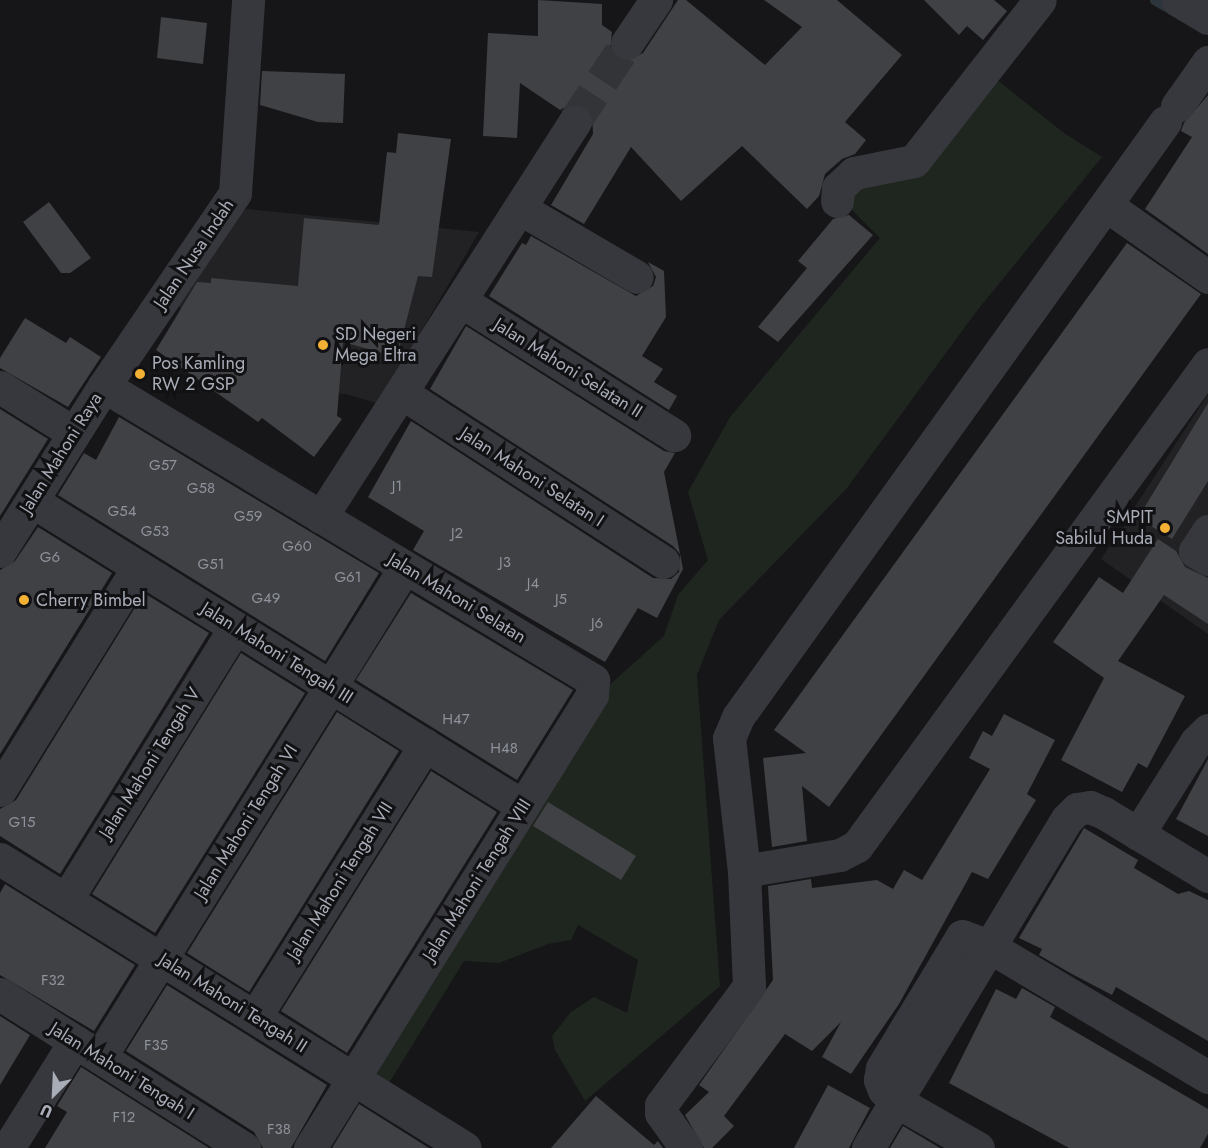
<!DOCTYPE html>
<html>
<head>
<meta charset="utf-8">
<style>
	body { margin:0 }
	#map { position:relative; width:1208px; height:1148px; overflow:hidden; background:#161618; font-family:Jost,sans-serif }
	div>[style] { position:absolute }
	.built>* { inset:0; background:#222225 }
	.green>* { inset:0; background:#1e261f }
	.stream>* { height:9px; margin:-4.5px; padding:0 4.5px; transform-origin:4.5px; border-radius:4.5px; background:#2c353c }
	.building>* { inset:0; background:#404145 }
	.minor-tunnel>* { height:33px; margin-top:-16.5px; transform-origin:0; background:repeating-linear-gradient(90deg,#333438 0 33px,transparent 0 49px) }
	.minor>* { height:33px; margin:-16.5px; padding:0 16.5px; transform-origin:16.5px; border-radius:16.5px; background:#37383d }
	.dots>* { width:16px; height:16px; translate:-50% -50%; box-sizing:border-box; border:3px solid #111113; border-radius:50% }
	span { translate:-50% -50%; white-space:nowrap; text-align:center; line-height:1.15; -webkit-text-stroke:6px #111113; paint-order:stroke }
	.number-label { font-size:15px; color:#8e929b }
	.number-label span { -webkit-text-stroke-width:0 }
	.street-label { font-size:18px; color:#a8adb8 }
	.poi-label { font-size:18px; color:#a8adb8 }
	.left { translate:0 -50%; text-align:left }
	.right { translate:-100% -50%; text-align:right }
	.north { position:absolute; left:24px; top:1064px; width:60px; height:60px; -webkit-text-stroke:4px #111113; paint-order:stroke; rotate:204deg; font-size:16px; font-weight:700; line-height:24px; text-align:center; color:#a8adb8 }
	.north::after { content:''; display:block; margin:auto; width:21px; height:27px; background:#a8adb8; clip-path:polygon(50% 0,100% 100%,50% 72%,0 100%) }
</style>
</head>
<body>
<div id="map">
	<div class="built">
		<div style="clip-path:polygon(247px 209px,479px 232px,379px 404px,346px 394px,292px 390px,175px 304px,222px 222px)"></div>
		<div style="clip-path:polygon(1208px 394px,1208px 634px,1101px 559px)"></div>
	</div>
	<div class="green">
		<div style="clip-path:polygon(996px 79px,1064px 133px,1102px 157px,976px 312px,847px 488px,719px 620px,697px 675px,720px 986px,585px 1101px,555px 1050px,552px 1036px,571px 1012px,594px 997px,627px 1013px,638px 960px,578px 925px,571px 940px,548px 944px,499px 963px,464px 961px,386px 1088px,370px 1069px,606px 688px,664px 636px,678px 595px,708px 560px,688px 492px,730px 417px,880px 238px,847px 205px,850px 184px,875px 173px)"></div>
	</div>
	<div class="stream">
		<div style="left:1154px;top:0;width:22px;rotate:30deg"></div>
	</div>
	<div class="building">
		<div style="clip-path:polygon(538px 0,602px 4px,602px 25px,612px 32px,610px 51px,625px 62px,643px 53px,678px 0,686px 0,765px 65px,802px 27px,764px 0,837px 0,902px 55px,845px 122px,866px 140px,855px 154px,842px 159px,825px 174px,819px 196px,807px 209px,742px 146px,681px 201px,631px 147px,584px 224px,551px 205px,593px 134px,592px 113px,586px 106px,575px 102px,560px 110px,520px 83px,517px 138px,483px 136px,488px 33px,538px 36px)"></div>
		<div style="clip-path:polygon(924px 0,994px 0,1007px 11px,983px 40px,967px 26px,959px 35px)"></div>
		<div style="clip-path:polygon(161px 17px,207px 23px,203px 64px,157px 58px)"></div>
		<div style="clip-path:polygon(262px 71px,345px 74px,343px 123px,318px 122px,260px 105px)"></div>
		<div style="clip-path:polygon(1208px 95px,1208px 254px,1145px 209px,1192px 137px,1181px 131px,1184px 123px)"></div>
		<div style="clip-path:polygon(398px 133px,451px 139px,432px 277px,418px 276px,397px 357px,343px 342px,337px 416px,342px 419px,314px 457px,262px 418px,258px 422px,156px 350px,197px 282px,211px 283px,211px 278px,298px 286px,304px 218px,379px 225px,387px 152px,396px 153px)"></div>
		<div style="clip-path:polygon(49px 202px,91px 258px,70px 273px,61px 273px,23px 222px)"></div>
		<div style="clip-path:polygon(849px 215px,873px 235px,778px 342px,758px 327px,807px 268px,798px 261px,833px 219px)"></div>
		<div style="clip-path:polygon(531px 236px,636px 296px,653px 286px,656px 277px,648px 262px,664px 271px,666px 317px,642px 356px,663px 369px,654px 382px,677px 396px,669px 410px,489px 296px,522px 243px,526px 245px)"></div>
		<div style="clip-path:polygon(1127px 243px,1201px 294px,829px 807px,802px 786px,807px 841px,772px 847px,763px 758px,806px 753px,774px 730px)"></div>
		<div style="clip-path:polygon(25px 318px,66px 343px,70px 337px,101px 357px,68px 407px,0 368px,0 358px)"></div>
		<div style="clip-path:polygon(466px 326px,664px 451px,675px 453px,664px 472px,683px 569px,657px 618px,638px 608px,605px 662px,413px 550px,424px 531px,368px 497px,411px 421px,653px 578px,671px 579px,679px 572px,680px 554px,673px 546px,430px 389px)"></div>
		<div style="clip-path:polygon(1208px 403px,1208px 481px,1172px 539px,1138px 518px)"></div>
		<div style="clip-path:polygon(0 409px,48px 439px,0 516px)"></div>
		<div style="clip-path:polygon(119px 417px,379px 573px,325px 661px,58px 495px,84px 453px,96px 460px)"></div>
		<div style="clip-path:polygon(38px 527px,112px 573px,0 754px,0 570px,15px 561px)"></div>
		<div style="clip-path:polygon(1158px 539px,1176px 551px,1185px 567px,1208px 578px,1208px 624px,1164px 595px,1118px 661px,1185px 696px,1147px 768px,1138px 763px,1122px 792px,1061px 760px,1104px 678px,1053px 642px,1099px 577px,1123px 593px)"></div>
		<div style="clip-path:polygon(144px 593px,209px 633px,60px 874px,0 836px,0 809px,16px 800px)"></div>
		<div style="clip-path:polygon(411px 593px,573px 690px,517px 780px,356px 680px)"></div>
		<div style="clip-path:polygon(241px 653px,305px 693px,155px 933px,92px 894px)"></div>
		<div style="clip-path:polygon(337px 712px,399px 751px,249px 992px,187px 953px)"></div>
		<div style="clip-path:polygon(1004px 714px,1055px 740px,1027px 794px,1036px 800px,988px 879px,972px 872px,899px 1004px,851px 1074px,822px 1057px,841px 1022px,812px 1051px,785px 1034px,724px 1116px,734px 1126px,712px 1148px,704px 1148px,685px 1115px,709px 1092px,699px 1085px,773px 980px,768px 886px,811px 879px,812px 888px,877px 880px,893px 889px,904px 870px,922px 880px,990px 769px,969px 758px,983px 731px,992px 736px)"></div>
		<div style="clip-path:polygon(1208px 759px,1208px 836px,1176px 819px)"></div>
		<div style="clip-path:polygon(431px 771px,497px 812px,347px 1053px,281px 1011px)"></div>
		<div style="clip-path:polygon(548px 802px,636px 856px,621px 880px,533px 826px)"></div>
		<div style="clip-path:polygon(1084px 828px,1138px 860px,1134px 868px,1178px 894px,1189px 891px,1208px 900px,1208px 1041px,1116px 987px,1112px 995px,1072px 974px,1039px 955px,1042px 949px,1019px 938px)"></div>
		<div style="clip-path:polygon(5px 884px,135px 965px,94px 1031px,0 975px,0 893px)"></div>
		<div style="clip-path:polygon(167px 985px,327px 1085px,291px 1148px,263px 1148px,254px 1132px,126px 1051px)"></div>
		<div style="clip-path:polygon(1022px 988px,1055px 1007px,1050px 1017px,1208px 1109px,1208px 1134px,1200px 1148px,1069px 1148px,949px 1083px,996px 989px,1016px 999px)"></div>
		<div style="clip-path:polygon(0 1016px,30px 1035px,0 1085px)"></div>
		<div style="clip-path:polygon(81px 1067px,209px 1148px,45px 1148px,67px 1112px,57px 1106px)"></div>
		<div style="clip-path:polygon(828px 1085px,870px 1108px,849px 1148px,794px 1148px)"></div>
		<div style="clip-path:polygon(596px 1096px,654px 1145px,658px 1141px,663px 1148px,551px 1148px)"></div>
		<div style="clip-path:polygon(359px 1104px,429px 1148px,332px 1148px)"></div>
		<div style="clip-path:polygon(903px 1126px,940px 1148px,890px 1148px)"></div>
	</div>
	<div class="minor-tunnel">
		<div style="left:575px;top:121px;width:94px;rotate:-56.3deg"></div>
	</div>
	<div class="minor">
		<div style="left:1178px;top:0;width:35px;rotate:31deg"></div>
		<div style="left:627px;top:43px;width:52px;rotate:-56deg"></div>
		<div style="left:1177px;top:106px;width:54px;rotate:-54.8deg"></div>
		<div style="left:1165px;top:122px;width:732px;rotate:125.67deg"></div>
		<div style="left:738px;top:717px;width:23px;rotate:113deg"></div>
		<div style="left:729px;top:738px;width:134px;rotate:83.6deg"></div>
		<div style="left:744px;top:871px;width:97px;rotate:-9.5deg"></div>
		<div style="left:840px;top:855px;width:19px;rotate:-28deg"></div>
		<div style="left:857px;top:846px;width:596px;rotate:-53.94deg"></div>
		<div style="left:837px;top:201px;width:13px;rotate:-86deg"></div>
		<div style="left:838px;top:188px;width:22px;rotate:-43deg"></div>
		<div style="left:854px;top:173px;width:61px;rotate:-11.3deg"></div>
		<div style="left:914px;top:161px;width:204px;rotate:-52deg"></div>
		<div style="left:1106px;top:205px;width:125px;rotate:35.2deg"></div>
		<div style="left:521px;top:209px;width:134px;rotate:30.4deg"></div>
		<div style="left:461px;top:301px;width:252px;rotate:32.2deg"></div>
		<div style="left:104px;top:386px;width:571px;rotate:31.02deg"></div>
		<div style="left:593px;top:680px;width:15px;rotate:94deg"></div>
		<div style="left:592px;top:695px;width:534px;rotate:121.9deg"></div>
		<div style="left:0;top:387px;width:87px;rotate:31.9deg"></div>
		<div style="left:402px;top:393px;width:311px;rotate:32.9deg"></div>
		<div style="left:32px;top:501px;width:578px;rotate:31.85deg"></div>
		<div style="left:321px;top:517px;width:470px;rotate:-57.3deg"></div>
		<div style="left:1208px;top:531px;width:24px;rotate:123deg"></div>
		<div style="left:1195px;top:551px;width:15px;rotate:32deg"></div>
		<div style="left:0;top:551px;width:195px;rotate:-57.8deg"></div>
		<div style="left:104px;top:386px;width:233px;rotate:-55.8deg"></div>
		<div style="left:235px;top:193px;width:193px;rotate:-86.1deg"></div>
		<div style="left:0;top:790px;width:262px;rotate:-58.2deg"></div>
		<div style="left:1138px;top:834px;width:109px;rotate:-57.8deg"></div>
		<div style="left:1196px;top:742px;width:17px;rotate:-45deg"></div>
		<div style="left:0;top:859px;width:547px;rotate:31.86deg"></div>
		<div style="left:66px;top:900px;width:321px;rotate:-58.2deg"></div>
		<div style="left:0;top:994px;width:289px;rotate:32.3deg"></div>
		<div style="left:255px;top:1017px;width:321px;rotate:-58deg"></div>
		<div style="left:100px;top:1057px;width:577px;rotate:-58.1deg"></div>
		<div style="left:8px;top:1148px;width:126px;rotate:-57.9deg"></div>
		<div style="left:686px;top:1148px;width:43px;rotate:-125.5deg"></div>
		<div style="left:661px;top:1113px;width:8px;rotate:-90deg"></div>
		<div style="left:661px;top:1105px;width:148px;rotate:-53.5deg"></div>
		<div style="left:749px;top:986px;width:115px;rotate:-92.5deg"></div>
		<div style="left:868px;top:1148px;width:55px;rotate:-59.2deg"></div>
		<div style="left:896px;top:1101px;width:16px;rotate:-137deg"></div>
		<div style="left:884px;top:1090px;width:11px;rotate:-112deg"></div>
		<div style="left:880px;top:1080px;width:12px;rotate:-81deg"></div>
		<div style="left:882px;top:1068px;width:154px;rotate:-58.8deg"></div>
		<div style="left:962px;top:936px;width:30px;rotate:21deg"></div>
		<div style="left:990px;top:947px;width:254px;rotate:30.8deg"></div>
		<div style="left:978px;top:1148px;width:95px;rotate:-150.2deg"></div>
		<div style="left:896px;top:1101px;width:330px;rotate:-58.8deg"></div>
		<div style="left:1067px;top:819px;width:14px;rotate:-45deg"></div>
		<div style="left:1077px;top:809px;width:13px;rotate:-9deg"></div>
		<div style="left:1090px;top:807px;width:15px;rotate:23deg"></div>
		<div style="left:1104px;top:813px;width:122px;rotate:31.2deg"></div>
	</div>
	<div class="dots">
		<div style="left:323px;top:345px;background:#f2b134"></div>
		<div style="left:140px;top:374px;background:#f2b134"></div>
		<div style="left:1165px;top:528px;background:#f2b134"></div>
		<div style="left:24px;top:600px;background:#f2b134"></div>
	</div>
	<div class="number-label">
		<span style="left:163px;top:466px">G57</span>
		<span style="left:397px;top:487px">J1</span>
		<span style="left:201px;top:489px">G58</span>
		<span style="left:122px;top:512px">G54</span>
		<span style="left:248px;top:517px">G59</span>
		<span style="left:155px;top:532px">G53</span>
		<span style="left:457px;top:534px">J2</span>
		<span style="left:297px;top:547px">G60</span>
		<span style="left:50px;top:558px">G6</span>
		<span style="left:505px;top:563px">J3</span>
		<span style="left:211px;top:565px">G51</span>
		<span style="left:348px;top:578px">G61</span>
		<span style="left:533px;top:584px">J4</span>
		<span style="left:266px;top:599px">G49</span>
		<span style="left:561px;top:600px">J5</span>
		<span style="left:597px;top:624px">J6</span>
		<span style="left:456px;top:720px">H47</span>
		<span style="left:504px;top:749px">H48</span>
		<span style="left:22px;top:823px">G15</span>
		<span style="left:53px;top:981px">F32</span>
		<span style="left:156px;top:1046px">F35</span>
		<span style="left:124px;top:1118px">F12</span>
		<span style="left:279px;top:1130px">F38</span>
	</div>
	<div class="street-label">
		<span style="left:194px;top:254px;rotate:-56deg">Jalan Nusa Indah</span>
		<span style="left:568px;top:368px;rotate:32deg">Jalan Mahoni Selatan II</span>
		<span style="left:61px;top:453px;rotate:-58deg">Jalan Mahoni Raya</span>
		<span style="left:532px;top:477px;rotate:33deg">Jalan Mahoni Selatan I</span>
		<span style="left:457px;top:598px;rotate:31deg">Jalan Mahoni Selatan</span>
		<span style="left:277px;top:653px;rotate:32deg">Jalan Mahoni Tengah III</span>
		<span style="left:150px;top:763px;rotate:-58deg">Jalan Mahoni Tengah V</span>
		<span style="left:246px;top:822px;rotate:-58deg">Jalan Mahoni Tengah VI</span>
		<span style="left:477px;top:880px;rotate:-58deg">Jalan Mahoni Tengah VIII</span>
		<span style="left:340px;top:881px;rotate:-58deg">Jalan Mahoni Tengah VII</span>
		<span style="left:233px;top:1003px;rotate:32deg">Jalan Mahoni Tengah II</span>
		<span style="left:122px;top:1071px;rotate:32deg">Jalan Mahoni Tengah I</span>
	</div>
	<div class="poi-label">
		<span class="left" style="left:335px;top:345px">SD Negeri<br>Mega Eltra</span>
		<span class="left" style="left:152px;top:374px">Pos Kamling<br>RW 2 GSP</span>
		<span class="right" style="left:1153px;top:528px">SMPIT<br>Sabilul Huda</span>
		<span class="left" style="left:36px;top:600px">Cherry Bimbel</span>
	</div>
	<div class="north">U</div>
</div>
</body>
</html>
